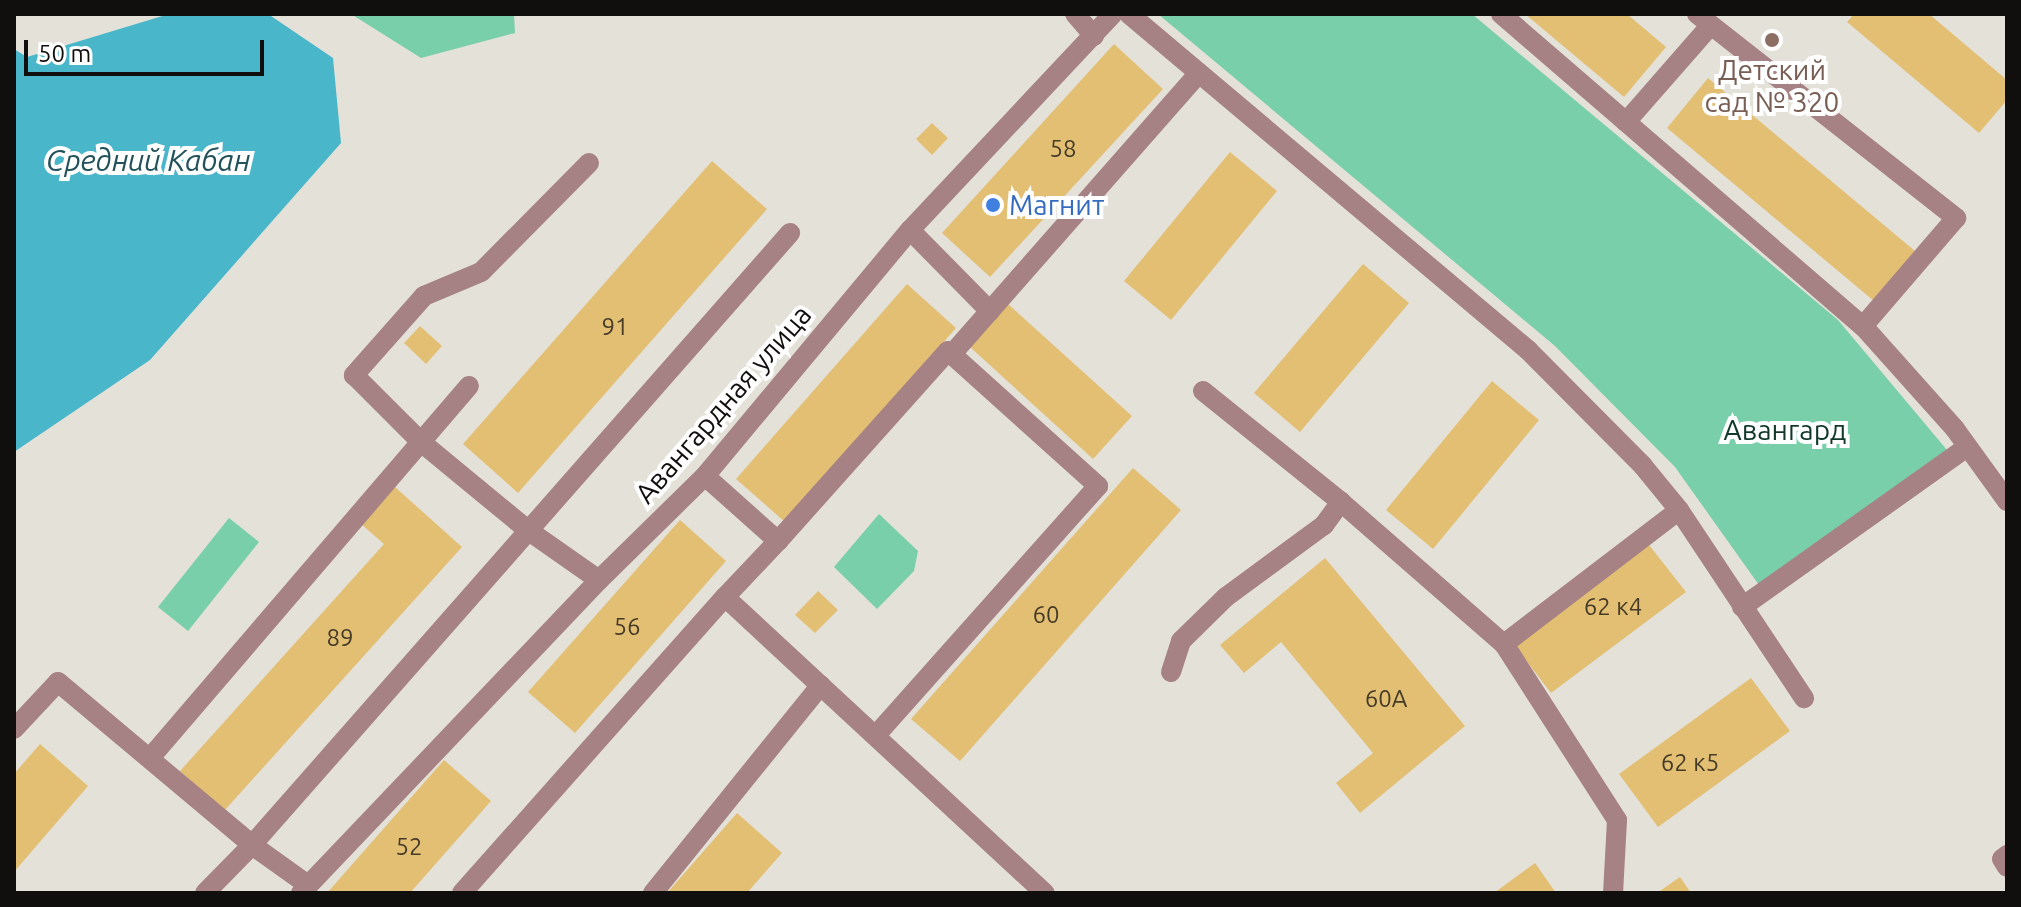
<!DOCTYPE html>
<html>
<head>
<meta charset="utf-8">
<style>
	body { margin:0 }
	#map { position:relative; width:2021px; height:907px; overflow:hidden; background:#e4e1d9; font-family:Ubuntu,sans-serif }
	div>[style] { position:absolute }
	.green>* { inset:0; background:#79cfaa }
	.water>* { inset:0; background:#49b6ca }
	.building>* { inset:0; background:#e3bf74 }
	.minor>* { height:20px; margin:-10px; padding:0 10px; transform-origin:10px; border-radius:10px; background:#a78285 }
	.dots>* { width:22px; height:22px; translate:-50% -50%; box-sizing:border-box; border:4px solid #fff; border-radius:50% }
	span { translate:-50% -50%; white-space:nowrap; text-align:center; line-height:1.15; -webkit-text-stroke:8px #fff; paint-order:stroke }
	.number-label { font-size:24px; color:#453b27 }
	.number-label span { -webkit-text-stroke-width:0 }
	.education-label { font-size:28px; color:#785e54 }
	.shop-label { font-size:28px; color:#366cbe }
	.left { translate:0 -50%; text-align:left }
	.street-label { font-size:28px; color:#100f0d }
	.park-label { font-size:28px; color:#11392a }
	.water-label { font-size:30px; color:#23525b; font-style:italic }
	.frame { position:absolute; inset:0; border:16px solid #100f0d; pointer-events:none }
	.scale { position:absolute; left:24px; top:40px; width:240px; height:36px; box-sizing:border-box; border:4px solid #100f0d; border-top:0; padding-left:10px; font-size:24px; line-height:28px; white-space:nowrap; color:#100f0d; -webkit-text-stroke:6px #fff; paint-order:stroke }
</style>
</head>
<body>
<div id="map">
	<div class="green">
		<div style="clip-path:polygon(351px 14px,514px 14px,515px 33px,421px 58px)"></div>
		<div style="clip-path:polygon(1158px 14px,1472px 14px,1838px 320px,1947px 450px,1759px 585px,1675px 467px,1555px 346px)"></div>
		<div style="clip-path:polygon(879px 514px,918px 551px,914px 571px,877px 609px,834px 567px)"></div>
		<div style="clip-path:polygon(229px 518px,259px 542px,188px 631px,158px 607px)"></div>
	</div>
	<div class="water">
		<div style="clip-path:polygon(169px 14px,268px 14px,333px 58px,341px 143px,150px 360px,14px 452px,14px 49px,27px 57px)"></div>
	</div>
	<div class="building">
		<div style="clip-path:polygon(1525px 14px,1627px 14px,1666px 47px,1624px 97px)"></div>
		<div style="clip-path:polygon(1854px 14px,1929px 14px,2007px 80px,2007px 100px,1979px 133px,1847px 22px)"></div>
		<div style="clip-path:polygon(1114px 44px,1163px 89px,990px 277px,942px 233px)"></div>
		<div style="clip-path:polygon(1708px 78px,1915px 251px,1874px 301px,1667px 128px)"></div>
		<div style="clip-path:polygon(932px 123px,948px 138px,932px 155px,916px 139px)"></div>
		<div style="clip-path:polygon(1230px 152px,1277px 191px,1171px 320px,1124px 281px)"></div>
		<div style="clip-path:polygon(712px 161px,767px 209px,518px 493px,463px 444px)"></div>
		<div style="clip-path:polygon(1363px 264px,1409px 303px,1300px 432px,1254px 393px)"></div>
		<div style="clip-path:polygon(907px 284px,956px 328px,785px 522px,736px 479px)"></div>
		<div style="clip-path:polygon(1008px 304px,1132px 416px,1093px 459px,970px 347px)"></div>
		<div style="clip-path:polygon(420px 326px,442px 346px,426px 364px,404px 343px)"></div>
		<div style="clip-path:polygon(1492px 381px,1539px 420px,1433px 549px,1386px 510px)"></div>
		<div style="clip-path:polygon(1133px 468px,1181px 510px,960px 761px,911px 719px)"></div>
		<div style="clip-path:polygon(395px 487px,462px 547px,224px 811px,180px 771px,384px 544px,361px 524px)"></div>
		<div style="clip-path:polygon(680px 520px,726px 561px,575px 733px,528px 692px)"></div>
		<div style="clip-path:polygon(1646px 541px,1686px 592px,1551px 693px,1512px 642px)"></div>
		<div style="clip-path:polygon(1325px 558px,1465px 726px,1360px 813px,1336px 783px,1373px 753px,1281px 642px,1244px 673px,1220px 645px)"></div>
		<div style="clip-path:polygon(818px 591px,838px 610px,815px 633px,795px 615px)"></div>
		<div style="clip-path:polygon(1751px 678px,1790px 731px,1658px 827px,1619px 774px)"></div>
		<div style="clip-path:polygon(40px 744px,88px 786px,14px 872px,14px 774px)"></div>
		<div style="clip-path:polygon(444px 760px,491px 801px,410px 893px,327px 893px)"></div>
		<div style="clip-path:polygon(737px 813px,782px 853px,747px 893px,667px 893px)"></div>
		<div style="clip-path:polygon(1535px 863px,1556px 893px,1494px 893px)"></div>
		<div style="clip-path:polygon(1680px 877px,1691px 893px,1657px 893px)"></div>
	</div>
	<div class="minor">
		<div style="left:1075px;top:14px;width:29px;rotate:49deg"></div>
		<div style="left:1129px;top:14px;width:522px;rotate:40.1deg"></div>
		<div style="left:1528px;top:350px;width:163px;rotate:45.2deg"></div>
		<div style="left:1643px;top:466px;width:57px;rotate:50.7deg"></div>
		<div style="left:1679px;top:510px;width:226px;rotate:56.4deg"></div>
		<div style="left:1501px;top:14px;width:478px;rotate:40.8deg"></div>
		<div style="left:1863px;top:326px;width:138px;rotate:48.2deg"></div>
		<div style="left:1955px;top:429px;width:89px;rotate:54.2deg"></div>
		<div style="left:1697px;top:14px;width:330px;rotate:38.2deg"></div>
		<div style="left:1956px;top:218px;width:143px;rotate:130.7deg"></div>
		<div style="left:1626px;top:122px;width:128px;rotate:-48.8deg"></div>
		<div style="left:589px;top:163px;width:153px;rotate:134.7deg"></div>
		<div style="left:481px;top:272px;width:62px;rotate:157.2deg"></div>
		<div style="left:424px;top:296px;width:106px;rotate:131.5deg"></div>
		<div style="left:354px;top:375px;width:95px;rotate:45deg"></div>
		<div style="left:421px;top:442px;width:140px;rotate:39.5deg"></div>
		<div style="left:529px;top:531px;width:85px;rotate:35deg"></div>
		<div style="left:910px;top:230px;width:114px;rotate:45.4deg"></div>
		<div style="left:952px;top:354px;width:374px;rotate:-48.7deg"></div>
		<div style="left:1203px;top:391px;width:177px;rotate:38.8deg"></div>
		<div style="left:1341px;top:502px;width:216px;rotate:41.1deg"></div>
		<div style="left:1504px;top:644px;width:209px;rotate:57.3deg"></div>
		<div style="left:1617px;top:820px;width:73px;rotate:93.1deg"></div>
		<div style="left:705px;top:476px;width:98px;rotate:41.7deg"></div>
		<div style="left:778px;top:541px;width:77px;rotate:133.4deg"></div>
		<div style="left:725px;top:597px;width:436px;rotate:42.8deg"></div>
		<div style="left:778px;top:541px;width:255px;rotate:-48.2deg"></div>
		<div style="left:948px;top:351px;width:202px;rotate:42deg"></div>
		<div style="left:1098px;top:486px;width:334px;rotate:131.7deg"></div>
		<div style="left:1742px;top:607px;width:276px;rotate:-35.4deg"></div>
		<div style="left:1504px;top:644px;width:220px;rotate:-37.4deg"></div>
		<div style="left:1171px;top:672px;width:33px;rotate:-72deg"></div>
		<div style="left:1181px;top:641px;width:63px;rotate:-44.4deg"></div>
		<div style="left:1226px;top:597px;width:122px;rotate:-36.3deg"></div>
		<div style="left:1324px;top:525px;width:29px;rotate:-54deg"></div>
		<div style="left:14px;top:729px;width:64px;rotate:-46.9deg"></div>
		<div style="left:58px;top:682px;width:253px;rotate:40deg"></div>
		<div style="left:252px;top:845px;width:69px;rotate:35.5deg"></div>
		<div style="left:150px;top:758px;width:490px;rotate:-49.4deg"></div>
		<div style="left:2007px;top:855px;width:6px;rotate:141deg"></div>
		<div style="left:2002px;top:859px;width:9px;rotate:58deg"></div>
		<div style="left:205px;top:893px;width:67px;rotate:-45.6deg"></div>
		<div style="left:252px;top:845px;width:815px;rotate:-48.68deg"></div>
		<div style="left:301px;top:893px;width:432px;rotate:-46.4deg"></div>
		<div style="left:599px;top:580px;width:148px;rotate:-44.5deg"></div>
		<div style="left:705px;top:476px;width:320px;rotate:-50.2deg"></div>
		<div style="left:910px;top:230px;width:296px;rotate:-46.8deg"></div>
		<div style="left:462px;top:893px;width:396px;rotate:-48.4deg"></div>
		<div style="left:653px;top:893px;width:267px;rotate:-51.1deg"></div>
	</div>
	<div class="dots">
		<div style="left:1772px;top:40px;background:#8d6e63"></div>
		<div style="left:993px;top:205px;background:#3f7fe0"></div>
	</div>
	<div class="number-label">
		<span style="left:1063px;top:149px">58</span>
		<span style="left:615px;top:327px">91</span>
		<span style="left:1613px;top:607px">62 к4</span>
		<span style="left:1046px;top:615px">60</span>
		<span style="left:627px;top:627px">56</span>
		<span style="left:340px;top:638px">89</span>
		<span style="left:1386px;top:699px">60А</span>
		<span style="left:1690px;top:763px">62 к5</span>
		<span style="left:409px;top:847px">52</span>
	</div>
	<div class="education-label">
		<span style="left:1772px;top:86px">Детский<br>сад № 320</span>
	</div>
	<div class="shop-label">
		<span class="left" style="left:1009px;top:205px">Магнит</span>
	</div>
	<div class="street-label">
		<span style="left:723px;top:404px;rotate:-49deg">Авангардная улица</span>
	</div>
	<div class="park-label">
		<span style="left:1785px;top:430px">Авангард</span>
	</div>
	<div class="water-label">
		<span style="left:148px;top:160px">Средний Кабан</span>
	</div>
	<div class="frame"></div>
	<div class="scale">50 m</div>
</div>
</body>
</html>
